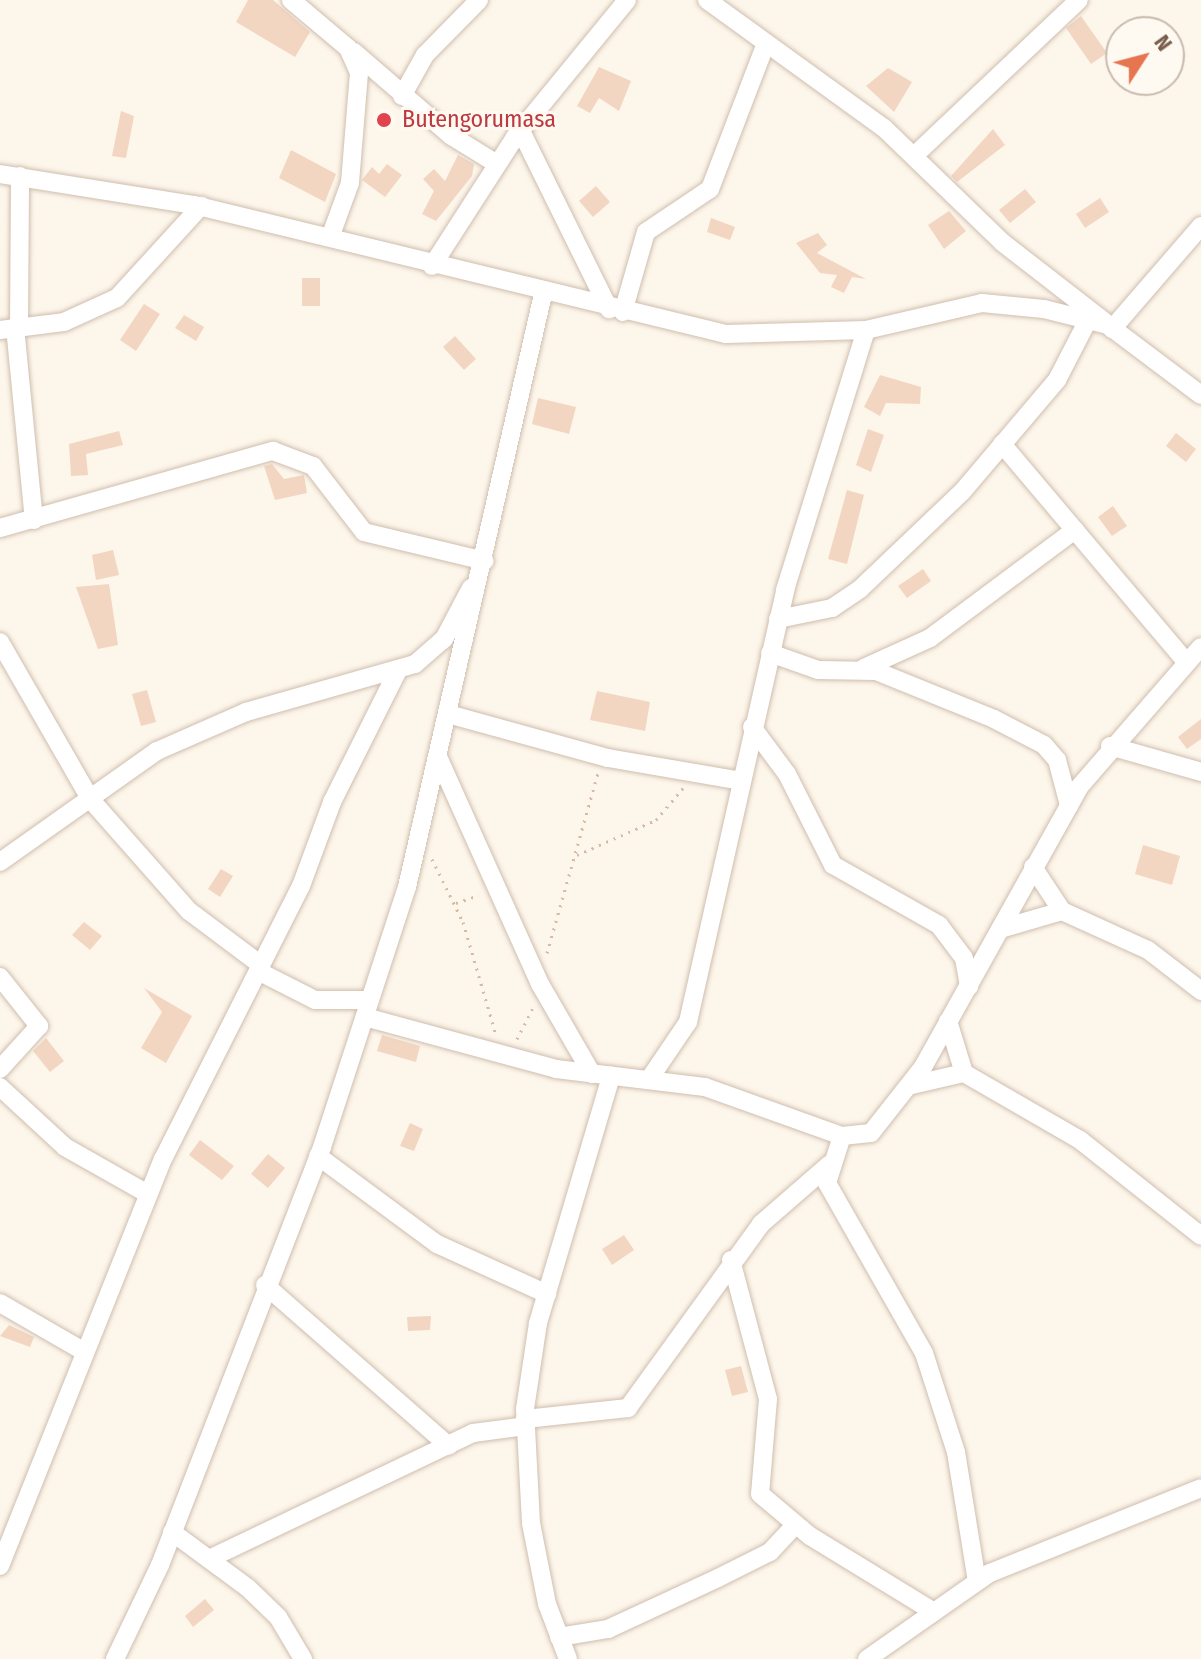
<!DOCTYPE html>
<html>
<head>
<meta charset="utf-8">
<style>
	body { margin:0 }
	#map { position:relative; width:1201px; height:1659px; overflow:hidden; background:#fdf6ea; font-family:"Fira Sans Condensed",sans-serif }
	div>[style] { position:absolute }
	.building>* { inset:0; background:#f2d6c2 }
	.path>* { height:3px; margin-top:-1.5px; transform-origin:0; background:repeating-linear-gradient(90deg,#d8baa4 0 2px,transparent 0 8px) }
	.roads { filter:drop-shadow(0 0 2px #cfbeaf) drop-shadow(0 0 2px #cfbeaf) }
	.minor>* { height:18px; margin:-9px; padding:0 9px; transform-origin:9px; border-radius:9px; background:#fff }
	.dots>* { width:22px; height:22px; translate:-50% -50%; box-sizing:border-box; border:4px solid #fffaf1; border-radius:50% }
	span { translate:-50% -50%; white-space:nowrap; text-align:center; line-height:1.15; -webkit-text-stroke:6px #fffaf1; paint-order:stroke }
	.health-label { font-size:24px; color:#be3a42 }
	.left { translate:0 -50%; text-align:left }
	.north { position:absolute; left:1105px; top:16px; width:80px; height:80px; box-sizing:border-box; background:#fffaf1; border:2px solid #c9bbaf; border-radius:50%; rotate:54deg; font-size:22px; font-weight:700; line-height:32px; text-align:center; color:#785d4c }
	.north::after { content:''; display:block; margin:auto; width:28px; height:36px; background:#e67650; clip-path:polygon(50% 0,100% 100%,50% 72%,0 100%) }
</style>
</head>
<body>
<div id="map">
	<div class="building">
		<div style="clip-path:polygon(248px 0,273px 0,310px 32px,295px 57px,236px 22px)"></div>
		<div style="clip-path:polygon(1081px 16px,1107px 53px,1091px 64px,1066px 28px)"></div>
		<div style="clip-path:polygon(599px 67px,631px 81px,619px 111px,599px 98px,590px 113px,577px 106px)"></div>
		<div style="clip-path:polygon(888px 68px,912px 82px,894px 112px,866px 86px)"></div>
		<div style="clip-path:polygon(121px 111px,134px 116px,126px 158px,112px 156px)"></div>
		<div style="clip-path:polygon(993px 129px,1005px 145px,957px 182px,951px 176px)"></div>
		<div style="clip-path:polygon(291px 150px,336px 174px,325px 202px,279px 178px)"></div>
		<div style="clip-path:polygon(458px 155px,474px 164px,472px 176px,436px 221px,422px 214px,434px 191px,423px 179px,434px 169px,445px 181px)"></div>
		<div style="clip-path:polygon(387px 164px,402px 175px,385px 197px,362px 180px,372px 167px,379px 174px)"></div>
		<div style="clip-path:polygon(596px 186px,610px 202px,593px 217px,579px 201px)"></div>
		<div style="clip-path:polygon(1025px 189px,1036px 202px,1010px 223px,999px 210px)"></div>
		<div style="clip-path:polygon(1100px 198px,1109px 212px,1085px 228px,1076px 214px)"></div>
		<div style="clip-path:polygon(949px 211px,966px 231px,944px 249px,928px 225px)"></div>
		<div style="clip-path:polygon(711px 218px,735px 227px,730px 240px,707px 232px)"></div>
		<div style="clip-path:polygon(818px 233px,827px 245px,817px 253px,866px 279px,852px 277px,844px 293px,831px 287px,837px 275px,820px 273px,796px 243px)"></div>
		<div style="clip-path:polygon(302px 278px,320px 278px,320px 306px,302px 306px)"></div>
		<div style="clip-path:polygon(144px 304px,160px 314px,136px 351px,120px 340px)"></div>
		<div style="clip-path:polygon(184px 315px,204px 327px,196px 341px,175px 328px)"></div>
		<div style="clip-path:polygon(455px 336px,476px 359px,464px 370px,443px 347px)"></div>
		<div style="clip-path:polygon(880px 375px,921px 387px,920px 404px,886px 403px,880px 416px,864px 407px)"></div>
		<div style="clip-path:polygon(538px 398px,576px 407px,569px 434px,532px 424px)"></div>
		<div style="clip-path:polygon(868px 429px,884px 435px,871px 472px,856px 465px)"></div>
		<div style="clip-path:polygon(119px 431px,123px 445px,86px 454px,88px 475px,71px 476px,69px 444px)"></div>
		<div style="clip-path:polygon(1176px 433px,1196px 449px,1186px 462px,1166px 446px)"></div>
		<div style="clip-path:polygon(272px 464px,284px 479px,304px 475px,307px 493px,275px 500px,264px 466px)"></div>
		<div style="clip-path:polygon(847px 490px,864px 495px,847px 564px,828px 559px)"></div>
		<div style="clip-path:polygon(1113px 506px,1127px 526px,1112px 536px,1098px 517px)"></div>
		<div style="clip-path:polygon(113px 550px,119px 575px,96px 580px,92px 555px)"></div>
		<div style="clip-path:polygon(923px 569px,931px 581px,907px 598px,898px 586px)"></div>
		<div style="clip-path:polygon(109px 584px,118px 645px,98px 649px,76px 587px)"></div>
		<div style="clip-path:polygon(147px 690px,156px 722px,141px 726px,132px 694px)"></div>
		<div style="clip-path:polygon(597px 691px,650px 702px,645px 731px,590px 720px)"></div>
		<div style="clip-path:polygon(1201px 719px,1201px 739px,1187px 749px,1178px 737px)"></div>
		<div style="clip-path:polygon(1143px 845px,1180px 856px,1172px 885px,1135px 874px)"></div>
		<div style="clip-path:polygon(221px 869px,233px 876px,220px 897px,208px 889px)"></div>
		<div style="clip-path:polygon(84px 922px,102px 936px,90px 950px,72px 935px)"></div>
		<div style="clip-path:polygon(144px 988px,192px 1016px,166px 1063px,141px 1048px,162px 1012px)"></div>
		<div style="clip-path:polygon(382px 1035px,420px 1046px,416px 1062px,377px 1051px)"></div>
		<div style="clip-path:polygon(46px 1038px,64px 1061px,50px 1072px,33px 1051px)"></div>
		<div style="clip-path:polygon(410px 1123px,423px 1129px,414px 1151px,400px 1146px)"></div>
		<div style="clip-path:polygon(200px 1140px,234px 1166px,222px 1180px,189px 1155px)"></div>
		<div style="clip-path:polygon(268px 1154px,285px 1168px,268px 1188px,251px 1174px)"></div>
		<div style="clip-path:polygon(624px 1235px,634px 1250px,612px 1265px,602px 1249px)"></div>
		<div style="clip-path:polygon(431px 1316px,430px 1330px,408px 1331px,407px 1317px)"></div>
		<div style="clip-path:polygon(9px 1325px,34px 1337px,30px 1347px,0 1336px)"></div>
		<div style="clip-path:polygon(741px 1366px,748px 1392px,732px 1396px,725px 1370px)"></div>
		<div style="clip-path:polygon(205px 1599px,214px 1610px,193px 1627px,185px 1616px)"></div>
	</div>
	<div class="path">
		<div style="left:577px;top:855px;width:86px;rotate:-23.9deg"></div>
		<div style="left:656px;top:820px;width:42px;rotate:-49.8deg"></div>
		<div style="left:432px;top:859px;width:70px;rotate:63.8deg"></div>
		<div style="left:463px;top:922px;width:118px;rotate:73.7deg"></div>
		<div style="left:456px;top:903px;width:24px;rotate:-19deg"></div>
		<div style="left:547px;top:953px;width:187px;rotate:-74.2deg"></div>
		<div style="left:517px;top:1039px;width:36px;rotate:-63deg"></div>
	</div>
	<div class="roads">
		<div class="minor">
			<div style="left:291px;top:0;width:75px;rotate:40.1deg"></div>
			<div style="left:348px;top:48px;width:27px;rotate:66deg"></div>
			<div style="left:359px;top:73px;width:110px;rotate:94.7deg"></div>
			<div style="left:350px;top:183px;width:55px;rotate:110.1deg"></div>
			<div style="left:707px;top:0;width:218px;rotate:35.9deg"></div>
			<div style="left:884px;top:128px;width:165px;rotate:44deg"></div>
			<div style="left:1003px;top:243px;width:130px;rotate:37.8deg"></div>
			<div style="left:354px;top:52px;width:127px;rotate:40.8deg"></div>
			<div style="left:450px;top:135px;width:55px;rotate:31.7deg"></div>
			<div style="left:402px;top:96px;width:47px;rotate:-60.7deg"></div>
			<div style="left:425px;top:55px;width:77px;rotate:-45.5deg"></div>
			<div style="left:521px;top:131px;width:199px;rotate:63.7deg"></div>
			<div style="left:916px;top:154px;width:224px;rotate:-43.4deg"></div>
			<div style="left:0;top:174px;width:196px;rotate:9.1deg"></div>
			<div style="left:194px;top:205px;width:547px;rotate:13.63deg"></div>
			<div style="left:726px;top:334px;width:140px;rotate:-1.6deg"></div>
			<div style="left:866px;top:330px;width:119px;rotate:-13.1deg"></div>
			<div style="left:982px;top:303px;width:62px;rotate:5.5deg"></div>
			<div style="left:1044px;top:309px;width:66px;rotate:14deg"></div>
			<div style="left:1108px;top:325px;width:116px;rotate:37deg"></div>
			<div style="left:432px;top:266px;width:153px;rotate:-57.2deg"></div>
			<div style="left:515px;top:137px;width:177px;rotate:-50.7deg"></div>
			<div style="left:623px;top:312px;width:83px;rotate:-74deg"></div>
			<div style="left:646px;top:232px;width:77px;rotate:-33.9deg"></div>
			<div style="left:710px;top:189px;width:156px;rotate:-69deg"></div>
			<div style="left:15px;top:327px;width:194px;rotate:84.4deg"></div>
			<div style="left:19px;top:327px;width:151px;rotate:-89.6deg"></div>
			<div style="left:1112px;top:329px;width:136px;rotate:-49.2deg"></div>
			<div style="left:0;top:330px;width:64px;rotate:-7.1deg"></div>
			<div style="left:64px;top:322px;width:58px;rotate:-24.4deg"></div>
			<div style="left:117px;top:298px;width:125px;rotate:-47.6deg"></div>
			<div style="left:1002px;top:444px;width:285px;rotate:49.8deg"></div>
			<div style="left:0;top:528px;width:284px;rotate:-15.8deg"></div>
			<div style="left:273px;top:451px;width:43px;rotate:20.6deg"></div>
			<div style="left:313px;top:466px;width:83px;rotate:52.3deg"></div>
			<div style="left:364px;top:532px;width:124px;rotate:13.5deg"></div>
			<div style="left:778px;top:619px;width:55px;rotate:-11.5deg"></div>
			<div style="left:832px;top:608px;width:34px;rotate:-34deg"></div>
			<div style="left:860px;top:589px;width:141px;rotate:-43.6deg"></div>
			<div style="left:962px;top:492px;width:147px;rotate:-49.7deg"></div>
			<div style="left:1057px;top:380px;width:68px;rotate:-62.7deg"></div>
			<div style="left:0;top:642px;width:182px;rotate:60.1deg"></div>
			<div style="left:91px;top:800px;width:148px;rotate:48.6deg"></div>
			<div style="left:189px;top:911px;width:90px;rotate:36.9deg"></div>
			<div style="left:770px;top:653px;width:51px;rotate:19.5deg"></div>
			<div style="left:818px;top:670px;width:58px;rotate:1deg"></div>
			<div style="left:876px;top:671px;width:127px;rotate:22.1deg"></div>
			<div style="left:994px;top:719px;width:56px;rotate:27.5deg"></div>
			<div style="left:1044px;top:745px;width:20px;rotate:49deg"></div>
			<div style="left:1057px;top:760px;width:47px;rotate:75.1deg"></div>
			<div style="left:864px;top:668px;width:72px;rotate:-24.4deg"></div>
			<div style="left:930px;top:638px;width:181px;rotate:-36.7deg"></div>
			<div style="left:448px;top:714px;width:166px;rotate:15.4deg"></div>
			<div style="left:608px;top:758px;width:135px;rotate:9.8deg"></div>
			<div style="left:752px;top:727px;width:59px;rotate:53.3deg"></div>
			<div style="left:787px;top:774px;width:102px;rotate:63.2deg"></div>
			<div style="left:833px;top:865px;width:122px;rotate:29.5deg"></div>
			<div style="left:939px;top:925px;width:41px;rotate:52.9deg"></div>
			<div style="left:964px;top:958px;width:29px;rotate:80deg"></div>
			<div style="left:1110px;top:746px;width:95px;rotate:15.9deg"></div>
			<div style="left:438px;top:757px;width:249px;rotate:65.8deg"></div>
			<div style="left:540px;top:984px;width:104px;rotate:60deg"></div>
			<div style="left:0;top:862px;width:192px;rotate:-35.3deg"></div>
			<div style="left:157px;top:751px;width:97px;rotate:-23.7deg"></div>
			<div style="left:246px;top:712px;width:176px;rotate:-15.9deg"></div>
			<div style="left:415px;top:664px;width:38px;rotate:-41deg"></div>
			<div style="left:444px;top:639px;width:58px;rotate:-62.1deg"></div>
			<div style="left:1033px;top:867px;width:53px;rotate:56.6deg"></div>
			<div style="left:1062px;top:911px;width:94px;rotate:24.4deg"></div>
			<div style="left:1148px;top:950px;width:67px;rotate:37.7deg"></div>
			<div style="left:1000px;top:929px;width:65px;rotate:-16.2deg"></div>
			<div style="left:258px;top:971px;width:64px;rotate:27deg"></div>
			<div style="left:315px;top:1000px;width:55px"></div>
			<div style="left:0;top:977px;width:63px;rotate:51.5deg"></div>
			<div style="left:39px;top:1026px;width:58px;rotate:132.2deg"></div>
			<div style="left:365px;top:1017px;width:198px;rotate:15.2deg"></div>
			<div style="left:556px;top:1069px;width:150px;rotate:6.9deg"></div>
			<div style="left:705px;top:1087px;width:145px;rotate:19.7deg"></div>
			<div style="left:842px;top:1136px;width:29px;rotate:-6deg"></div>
			<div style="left:871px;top:1133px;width:84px;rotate:-51.8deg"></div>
			<div style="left:923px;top:1067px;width:322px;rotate:-60.8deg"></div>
			<div style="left:1080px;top:786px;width:184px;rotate:-49deg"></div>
			<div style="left:948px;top:1021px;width:54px;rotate:72.9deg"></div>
			<div style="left:964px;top:1073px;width:134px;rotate:30deg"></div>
			<div style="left:1080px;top:1140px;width:154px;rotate:38.4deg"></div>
			<div style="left:650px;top:1078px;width:68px;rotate:-55.8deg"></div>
			<div style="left:688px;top:1022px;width:443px;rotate:-77.3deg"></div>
			<div style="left:785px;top:590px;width:272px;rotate:-72.7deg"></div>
			<div style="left:912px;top:1085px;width:53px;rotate:-13deg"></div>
			<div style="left:0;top:1087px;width:88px;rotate:42.7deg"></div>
			<div style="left:65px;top:1147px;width:95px;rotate:29.5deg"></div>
			<div style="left:842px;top:1136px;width:49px;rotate:107.7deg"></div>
			<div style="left:827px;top:1183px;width:196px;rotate:60.3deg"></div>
			<div style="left:924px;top:1353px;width:104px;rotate:72.1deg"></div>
			<div style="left:956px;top:1452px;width:131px;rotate:80.8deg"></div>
			<div style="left:318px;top:1156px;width:148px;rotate:36.5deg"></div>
			<div style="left:437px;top:1244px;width:121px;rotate:24.4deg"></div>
			<div style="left:731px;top:1260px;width:144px;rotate:75.1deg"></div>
			<div style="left:768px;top:1399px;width:95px;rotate:94.8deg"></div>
			<div style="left:760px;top:1494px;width:65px;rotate:40deg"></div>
			<div style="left:810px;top:1536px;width:145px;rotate:31.5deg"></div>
			<div style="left:265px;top:1285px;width:244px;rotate:41.2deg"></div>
			<div style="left:0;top:1303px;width:96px;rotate:30deg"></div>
			<div style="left:525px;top:1419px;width:104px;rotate:-6.1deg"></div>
			<div style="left:628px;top:1408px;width:227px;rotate:-54.1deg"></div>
			<div style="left:761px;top:1224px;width:91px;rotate:-41deg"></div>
			<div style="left:172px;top:1532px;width:94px;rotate:36.4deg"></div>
			<div style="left:248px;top:1588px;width:42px;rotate:44deg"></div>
			<div style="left:278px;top:1617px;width:49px;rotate:59.2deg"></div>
			<div style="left:211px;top:1558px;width:290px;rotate:-25.5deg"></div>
			<div style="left:473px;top:1433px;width:53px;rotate:-7.5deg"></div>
			<div style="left:0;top:1566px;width:438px;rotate:-68.2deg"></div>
			<div style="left:163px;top:1159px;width:306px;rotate:-63.2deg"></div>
			<div style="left:301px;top:886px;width:90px;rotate:-69.7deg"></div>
			<div style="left:332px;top:802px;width:145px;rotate:-63.4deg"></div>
			<div style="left:559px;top:1637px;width:50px;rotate:-9.3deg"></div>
			<div style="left:608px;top:1629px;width:121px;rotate:-24.9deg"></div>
			<div style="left:718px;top:1578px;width:58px;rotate:-26.6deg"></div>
			<div style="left:770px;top:1552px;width:37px;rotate:-47deg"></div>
			<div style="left:115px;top:1659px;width:104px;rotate:-64.4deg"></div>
			<div style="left:160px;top:1565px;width:448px;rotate:-68.8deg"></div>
			<div style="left:322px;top:1147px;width:274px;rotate:-71.9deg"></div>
			<div style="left:407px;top:887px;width:608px;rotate:-77.08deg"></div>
			<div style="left:568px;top:1659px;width:59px;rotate:-110.9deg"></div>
			<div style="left:547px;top:1604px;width:83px;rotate:-101.2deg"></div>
			<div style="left:531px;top:1523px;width:114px;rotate:-93deg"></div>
			<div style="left:525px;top:1409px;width:87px;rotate:-81.4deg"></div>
			<div style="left:538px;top:1323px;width:258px;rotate:-73.5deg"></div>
			<div style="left:867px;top:1659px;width:150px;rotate:-35deg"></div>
			<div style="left:990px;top:1573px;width:227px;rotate:-21.9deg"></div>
		</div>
	</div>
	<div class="dots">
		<div style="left:384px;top:120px;background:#e0444e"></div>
	</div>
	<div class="health-label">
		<span class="left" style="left:402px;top:120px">Butengorumasa</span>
	</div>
	<div class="north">N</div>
</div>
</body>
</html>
